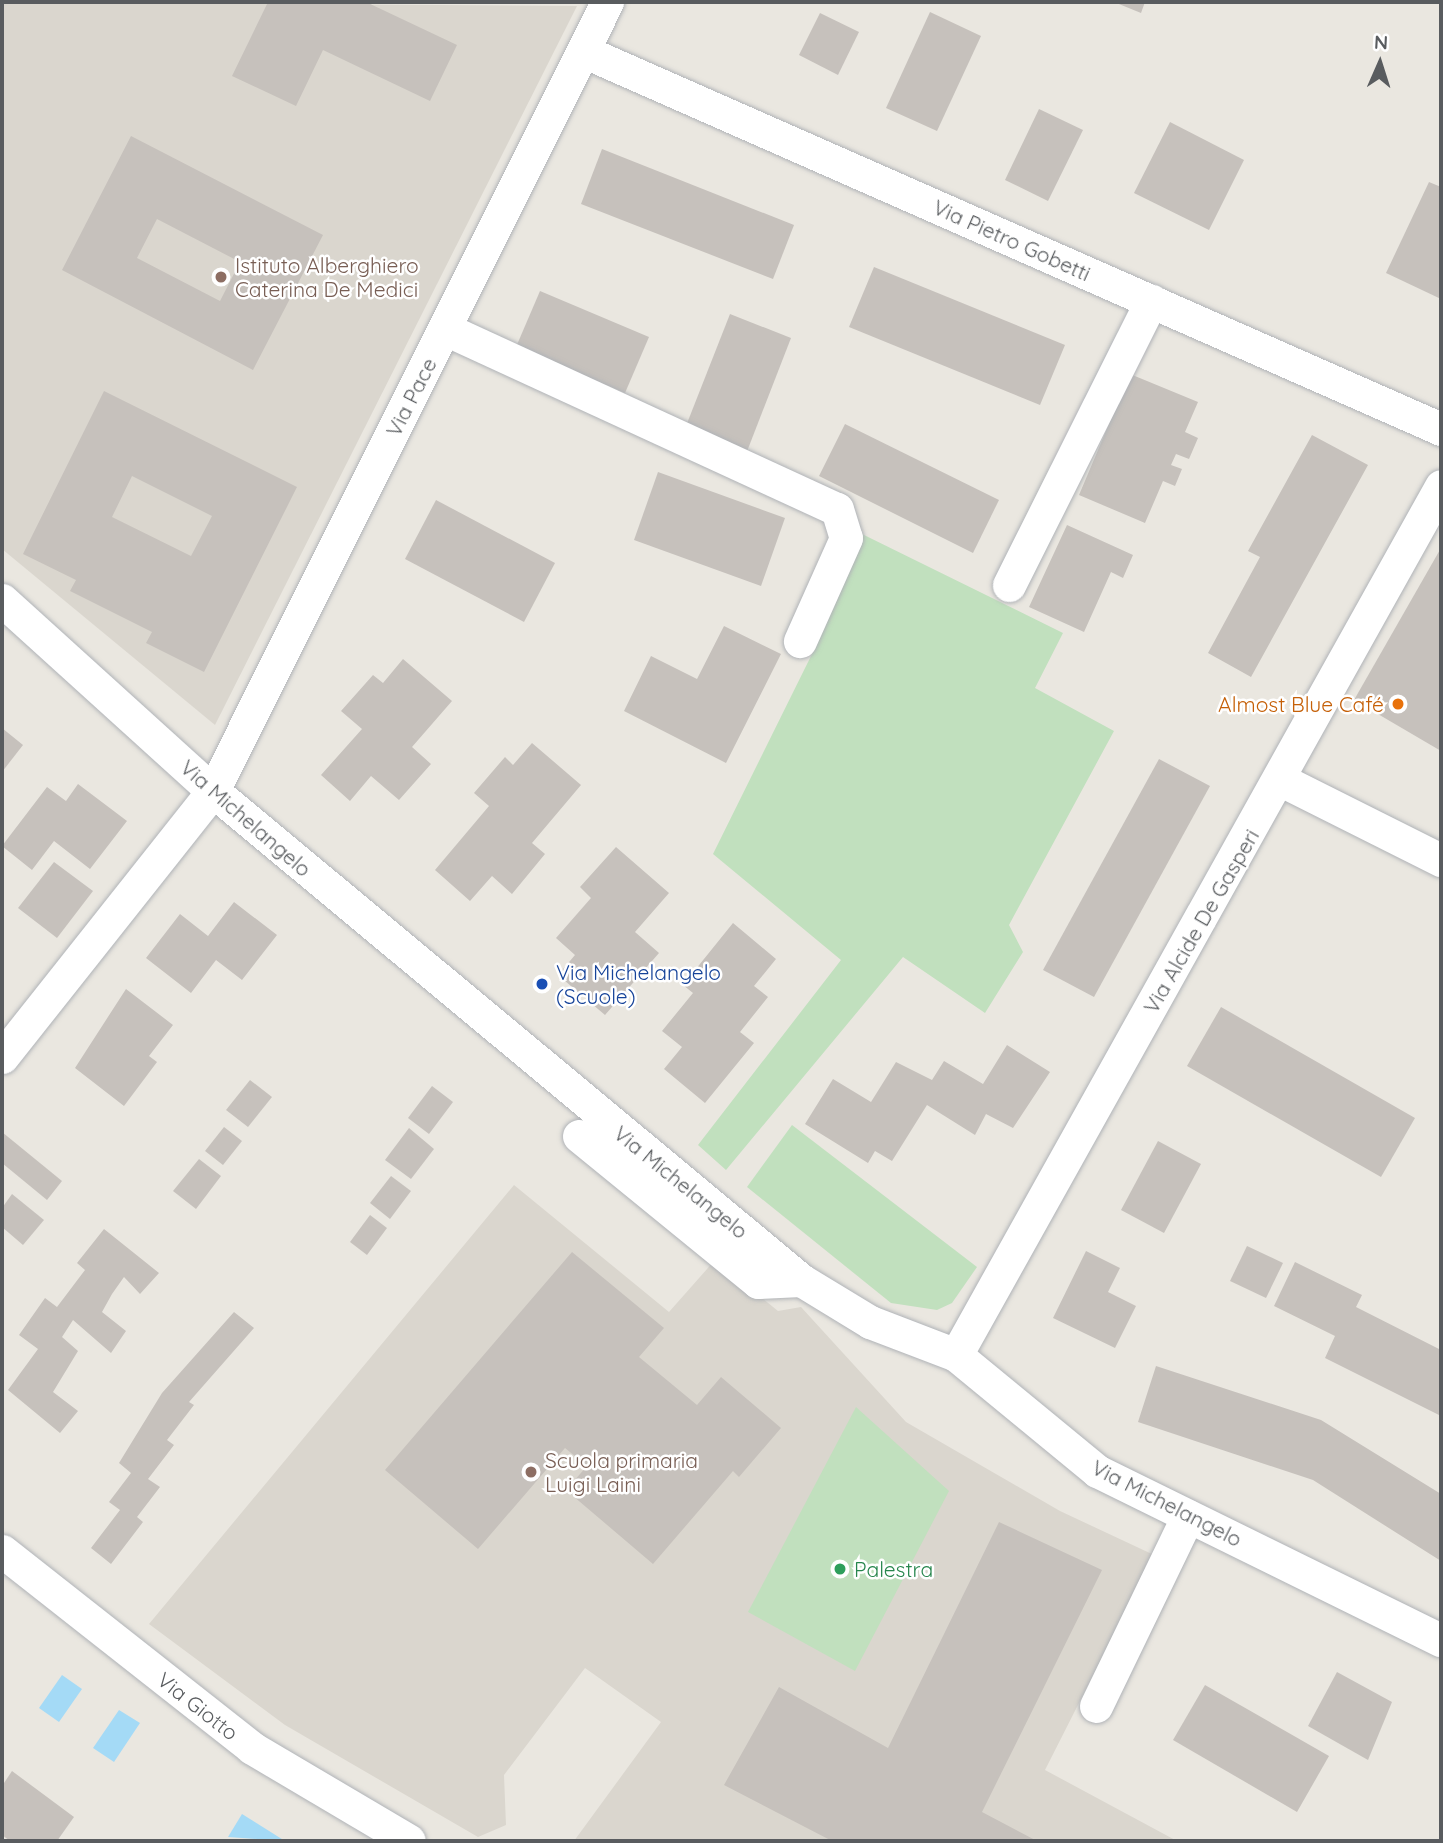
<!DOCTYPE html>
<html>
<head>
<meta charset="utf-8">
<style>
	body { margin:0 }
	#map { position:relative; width:1443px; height:1843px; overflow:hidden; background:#eae7e0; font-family:Quicksand,sans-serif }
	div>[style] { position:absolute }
	.education>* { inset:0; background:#dad6ce }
	.green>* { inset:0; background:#c1e0be }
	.water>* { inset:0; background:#a4daf6 }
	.building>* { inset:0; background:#c6c1bc }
	.roads { filter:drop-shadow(0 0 2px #b0b3b7) drop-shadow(0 0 2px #b0b3b7) }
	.minor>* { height:33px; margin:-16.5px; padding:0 16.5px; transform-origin:16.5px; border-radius:16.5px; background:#fff }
	.dots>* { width:19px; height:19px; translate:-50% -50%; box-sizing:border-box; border:4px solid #fff; border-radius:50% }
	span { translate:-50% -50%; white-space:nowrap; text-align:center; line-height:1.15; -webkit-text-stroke:5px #fff; paint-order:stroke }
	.street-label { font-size:21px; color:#595c5f }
	.education-label { font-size:21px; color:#785e54 }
	.left { translate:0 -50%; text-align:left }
	.food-label { font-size:21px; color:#c56008 }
	.right { translate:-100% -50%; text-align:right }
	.transit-label { font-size:21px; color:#164399 }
	.leisure-label { font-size:21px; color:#27864d }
	.frame { position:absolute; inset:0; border:4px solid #595c5f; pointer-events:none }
	.north { position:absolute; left:1345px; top:28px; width:70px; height:70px; -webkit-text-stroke:5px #fff; paint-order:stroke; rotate:3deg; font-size:19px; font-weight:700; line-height:28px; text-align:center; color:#595c5f }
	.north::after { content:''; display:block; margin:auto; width:24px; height:32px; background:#595c5f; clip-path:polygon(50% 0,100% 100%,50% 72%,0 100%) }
</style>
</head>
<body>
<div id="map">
	<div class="education">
		<div style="clip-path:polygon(2px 2px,577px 6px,215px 725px,2px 549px)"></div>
		<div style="clip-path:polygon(514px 1185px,669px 1312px,715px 1260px,778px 1311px,801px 1307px,906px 1422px,1060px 1511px,1154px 1555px,1045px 1770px,1177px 1841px,574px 1841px,661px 1722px,585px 1668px,504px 1775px,506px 1825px,478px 1837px,285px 1725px,149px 1624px)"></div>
	</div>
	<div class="green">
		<div style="clip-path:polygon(862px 534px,1063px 633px,1035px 688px,1114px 731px,1009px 925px,1023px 952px,985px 1013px,903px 957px,726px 1170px,698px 1145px,841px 960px,713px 854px,812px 654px)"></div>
		<div style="clip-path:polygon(792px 1125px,977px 1267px,952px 1303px,937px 1310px,891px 1303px,747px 1187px)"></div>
		<div style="clip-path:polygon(856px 1407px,949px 1491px,855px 1671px,748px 1612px)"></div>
	</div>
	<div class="water">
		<div style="clip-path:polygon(62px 1675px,82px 1689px,59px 1722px,39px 1708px)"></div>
		<div style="clip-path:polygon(119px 1710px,140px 1723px,114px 1762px,93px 1748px)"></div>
		<div style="clip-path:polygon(242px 1814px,285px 1841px,228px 1837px)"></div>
	</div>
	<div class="building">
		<div style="clip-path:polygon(268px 2px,366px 2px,457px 45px,430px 101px,323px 50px,296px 106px,232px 76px)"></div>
		<div style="clip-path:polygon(1114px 2px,1145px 2px,1141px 13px)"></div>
		<div style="clip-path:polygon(930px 12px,981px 36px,937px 131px,886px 108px)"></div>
		<div style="clip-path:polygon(820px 13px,859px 32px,838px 75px,799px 55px)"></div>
		<div style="clip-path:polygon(1039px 109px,1083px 130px,1048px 201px,1005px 180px)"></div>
		<div style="clip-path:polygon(1170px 122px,1244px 160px,1209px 230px,1134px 193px)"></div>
		<div style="clip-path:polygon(evenodd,131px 136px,323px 235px,253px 370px,62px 270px,131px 136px,157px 219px,240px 262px,220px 301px,137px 258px,157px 219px)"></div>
		<div style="clip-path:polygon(602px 149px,794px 225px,773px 279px,581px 204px)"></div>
		<div style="clip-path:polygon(1429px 182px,1441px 187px,1441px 299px,1386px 273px)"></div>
		<div style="clip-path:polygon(874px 267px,1065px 345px,1040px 405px,849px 327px)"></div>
		<div style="clip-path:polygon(540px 291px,649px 337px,625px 393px,516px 347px)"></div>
		<div style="clip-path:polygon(730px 314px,791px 338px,746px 454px,684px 431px)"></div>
		<div style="clip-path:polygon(1130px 374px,1198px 402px,1185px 432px,1198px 438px,1189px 459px,1176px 454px,1171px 465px,1182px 469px,1175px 486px,1163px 481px,1145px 523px,1079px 495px)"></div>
		<div style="clip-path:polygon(evenodd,104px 391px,297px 487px,204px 672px,146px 643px,152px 632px,70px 591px,76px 580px,23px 554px,104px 391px,132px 476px,212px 516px,191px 556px,112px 517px,132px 476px)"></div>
		<div style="clip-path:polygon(845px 424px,999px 500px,973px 553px,819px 476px)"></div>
		<div style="clip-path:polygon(1312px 435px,1368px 465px,1251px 677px,1208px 653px,1260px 557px,1248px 551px)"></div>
		<div style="clip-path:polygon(658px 472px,785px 518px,761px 586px,634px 540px)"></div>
		<div style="clip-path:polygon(436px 500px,555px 563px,524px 622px,405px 559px)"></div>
		<div style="clip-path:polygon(1067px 525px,1133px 555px,1123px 578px,1111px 572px,1084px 632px,1029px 607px)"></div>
		<div style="clip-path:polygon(1441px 548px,1441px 751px,1354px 700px)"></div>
		<div style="clip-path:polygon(724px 626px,781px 654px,726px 763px,624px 711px,651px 656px,697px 679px)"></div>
		<div style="clip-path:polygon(403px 659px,452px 701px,412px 747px,431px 764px,399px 800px,371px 776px,350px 801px,321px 775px,362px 729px,341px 711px,373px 675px,383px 683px)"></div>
		<div style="clip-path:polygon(2px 728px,23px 745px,2px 772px)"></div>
		<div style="clip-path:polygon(532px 743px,581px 785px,532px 843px,545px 854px,512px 894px,492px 876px,470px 901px,435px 870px,489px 806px,474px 793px,505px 757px,513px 765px)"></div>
		<div style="clip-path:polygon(1159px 759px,1210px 786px,1094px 997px,1043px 970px)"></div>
		<div style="clip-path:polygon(78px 784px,127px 821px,90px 869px,54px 841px,32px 870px,2px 846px,47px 787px,66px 801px)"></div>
		<div style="clip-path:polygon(616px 847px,669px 893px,635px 932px,659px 953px,605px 1015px,558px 975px,575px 955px,556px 938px,591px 898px,580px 887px)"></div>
		<div style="clip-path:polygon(54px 862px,93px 891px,57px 938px,18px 908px)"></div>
		<div style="clip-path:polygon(234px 902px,277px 935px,242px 980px,216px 960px,191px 993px,146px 958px,180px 914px,208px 936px)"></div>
		<div style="clip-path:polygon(733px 923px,776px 959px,754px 986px,768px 997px,740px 1032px,754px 1043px,705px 1103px,664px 1069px,682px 1047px,662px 1031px,693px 993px,683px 985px)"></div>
		<div style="clip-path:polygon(126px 989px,173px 1025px,149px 1056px,157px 1062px,124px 1106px,75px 1068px)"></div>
		<div style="clip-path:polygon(1221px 1007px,1415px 1118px,1381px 1177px,1187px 1066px)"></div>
		<div style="clip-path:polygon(1007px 1045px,1050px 1072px,1013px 1128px,986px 1114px,975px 1135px,927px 1105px,892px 1161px,875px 1151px,868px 1163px,805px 1124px,833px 1079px,871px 1102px,896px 1062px,932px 1080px,944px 1061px,983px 1084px)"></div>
		<div style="clip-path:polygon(250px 1080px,272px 1097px,248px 1127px,226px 1110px)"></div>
		<div style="clip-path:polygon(432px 1086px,453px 1102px,429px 1134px,408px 1118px)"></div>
		<div style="clip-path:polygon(224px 1127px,242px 1141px,223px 1165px,205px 1151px)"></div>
		<div style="clip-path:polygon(409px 1128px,434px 1149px,411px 1179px,385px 1160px)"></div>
		<div style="clip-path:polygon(2px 1132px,62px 1181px,47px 1200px,2px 1163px)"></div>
		<div style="clip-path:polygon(1158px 1141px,1201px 1164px,1164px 1233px,1121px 1210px)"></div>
		<div style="clip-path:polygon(199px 1159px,221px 1176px,196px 1209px,173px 1191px)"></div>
		<div style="clip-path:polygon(391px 1176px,411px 1191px,390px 1219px,370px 1203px)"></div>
		<div style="clip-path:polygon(12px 1194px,44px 1220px,23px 1245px,2px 1227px,2px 1208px)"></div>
		<div style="clip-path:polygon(370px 1215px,387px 1228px,367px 1255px,350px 1242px)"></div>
		<div style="clip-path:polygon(104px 1229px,159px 1273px,140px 1294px,124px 1277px,112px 1294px,102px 1312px,126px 1331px,111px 1353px,73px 1320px,62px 1337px,78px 1351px,53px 1392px,78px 1411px,60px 1433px,8px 1390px,38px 1349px,19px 1335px,45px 1298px,57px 1307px,85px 1270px,77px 1263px)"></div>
		<div style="clip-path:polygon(1247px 1246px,1283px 1263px,1266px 1298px,1230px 1281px)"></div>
		<div style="clip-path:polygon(1086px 1251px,1120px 1268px,1108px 1292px,1136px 1306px,1115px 1348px,1053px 1318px)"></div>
		<div style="clip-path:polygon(572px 1252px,664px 1328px,639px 1357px,697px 1405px,721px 1377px,781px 1428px,739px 1477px,733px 1471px,653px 1564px,566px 1490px,587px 1466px,565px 1448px,478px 1549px,385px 1470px)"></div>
		<div style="clip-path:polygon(1295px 1262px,1362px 1295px,1356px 1307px,1441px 1350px,1441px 1416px,1325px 1358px,1335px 1336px,1274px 1306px)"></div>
		<div style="clip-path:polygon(234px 1312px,254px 1328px,189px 1402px,194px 1405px,167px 1440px,174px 1445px,148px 1479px,160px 1487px,137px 1517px,143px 1522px,111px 1564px,91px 1548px,120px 1510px,109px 1502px,131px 1473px,119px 1463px,162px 1393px)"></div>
		<div style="clip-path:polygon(1156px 1366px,1321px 1420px,1441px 1494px,1441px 1561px,1313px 1480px,1138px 1422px)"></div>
		<div style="clip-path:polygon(999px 1522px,1102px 1570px,982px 1812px,1037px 1841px,832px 1841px,724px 1785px,779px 1687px,888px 1748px)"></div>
		<div style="clip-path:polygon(1337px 1672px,1392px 1702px,1368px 1760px,1308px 1726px)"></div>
		<div style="clip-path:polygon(1205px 1685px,1329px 1756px,1297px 1812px,1173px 1740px)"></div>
		<div style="clip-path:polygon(12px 1771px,74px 1817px,57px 1841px,10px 1841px,2px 1835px,2px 1786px)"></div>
	</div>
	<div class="roads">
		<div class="minor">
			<div style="left:583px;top:51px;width:938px;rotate:23.78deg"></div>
			<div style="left:445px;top:329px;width:431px;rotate:24.7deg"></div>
			<div style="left:837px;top:509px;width:30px;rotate:73deg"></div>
			<div style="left:846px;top:538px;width:113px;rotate:114.1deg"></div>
			<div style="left:1009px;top:585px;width:318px;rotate:-63.4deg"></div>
			<div style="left:2px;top:600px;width:285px;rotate:42.2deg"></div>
			<div style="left:213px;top:791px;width:765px;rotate:39.75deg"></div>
			<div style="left:801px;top:1280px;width:81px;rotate:31.3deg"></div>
			<div style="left:870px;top:1322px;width:92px;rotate:21deg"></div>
			<div style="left:956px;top:1355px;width:183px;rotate:39.4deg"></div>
			<div style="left:1097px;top:1471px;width:383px;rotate:26.2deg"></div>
			<div style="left:1281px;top:780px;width:179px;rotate:26.6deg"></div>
			<div style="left:2px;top:1057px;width:340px;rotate:-51.6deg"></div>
			<div style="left:213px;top:791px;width:882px;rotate:-63.46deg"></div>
			<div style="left:579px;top:1136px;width:231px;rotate:39.2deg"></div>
			<div style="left:758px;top:1282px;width:43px;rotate:-2.7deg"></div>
			<div style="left:956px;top:1355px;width:995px;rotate:-60.83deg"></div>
			<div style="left:2px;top:1551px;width:318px;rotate:38.2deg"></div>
			<div style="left:252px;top:1748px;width:182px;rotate:30.6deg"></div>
			<div style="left:1096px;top:1706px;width:211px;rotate:-64.2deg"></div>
		</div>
	</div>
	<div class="dots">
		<div style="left:221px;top:277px;background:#8d6e63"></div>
		<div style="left:1398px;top:704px;background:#e8710a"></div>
		<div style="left:542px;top:984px;background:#1a4fb4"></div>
		<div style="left:531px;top:1472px;background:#8d6e63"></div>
		<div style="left:840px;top:1569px;background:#2e9e5b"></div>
	</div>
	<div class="street-label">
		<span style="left:1012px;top:240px;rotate:24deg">Via Pietro Gobetti</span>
		<span style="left:411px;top:397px;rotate:-63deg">Via Pace</span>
		<span style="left:246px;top:818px;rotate:41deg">Via Michelangelo</span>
		<span style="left:1201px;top:921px;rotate:-60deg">Via Alcide De Gasperi</span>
		<span style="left:681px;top:1182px;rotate:39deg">Via Michelangelo</span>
		<span style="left:1167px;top:1503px;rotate:27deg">Via Michelangelo</span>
		<span style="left:198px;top:1706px;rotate:38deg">Via Giotto</span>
	</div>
	<div class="education-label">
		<span class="left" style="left:235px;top:277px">Istituto Alberghiero<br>Caterina De Medici</span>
		<span class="left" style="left:545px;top:1472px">Scuola primaria<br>Luigi Laini</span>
	</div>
	<div class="food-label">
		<span class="right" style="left:1384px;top:704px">Almost Blue Café</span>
	</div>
	<div class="transit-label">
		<span class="left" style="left:556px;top:984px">Via Michelangelo<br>(Scuole)</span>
	</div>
	<div class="leisure-label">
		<span class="left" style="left:854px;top:1569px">Palestra</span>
	</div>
	<div class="frame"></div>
	<div class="north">N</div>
</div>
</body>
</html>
